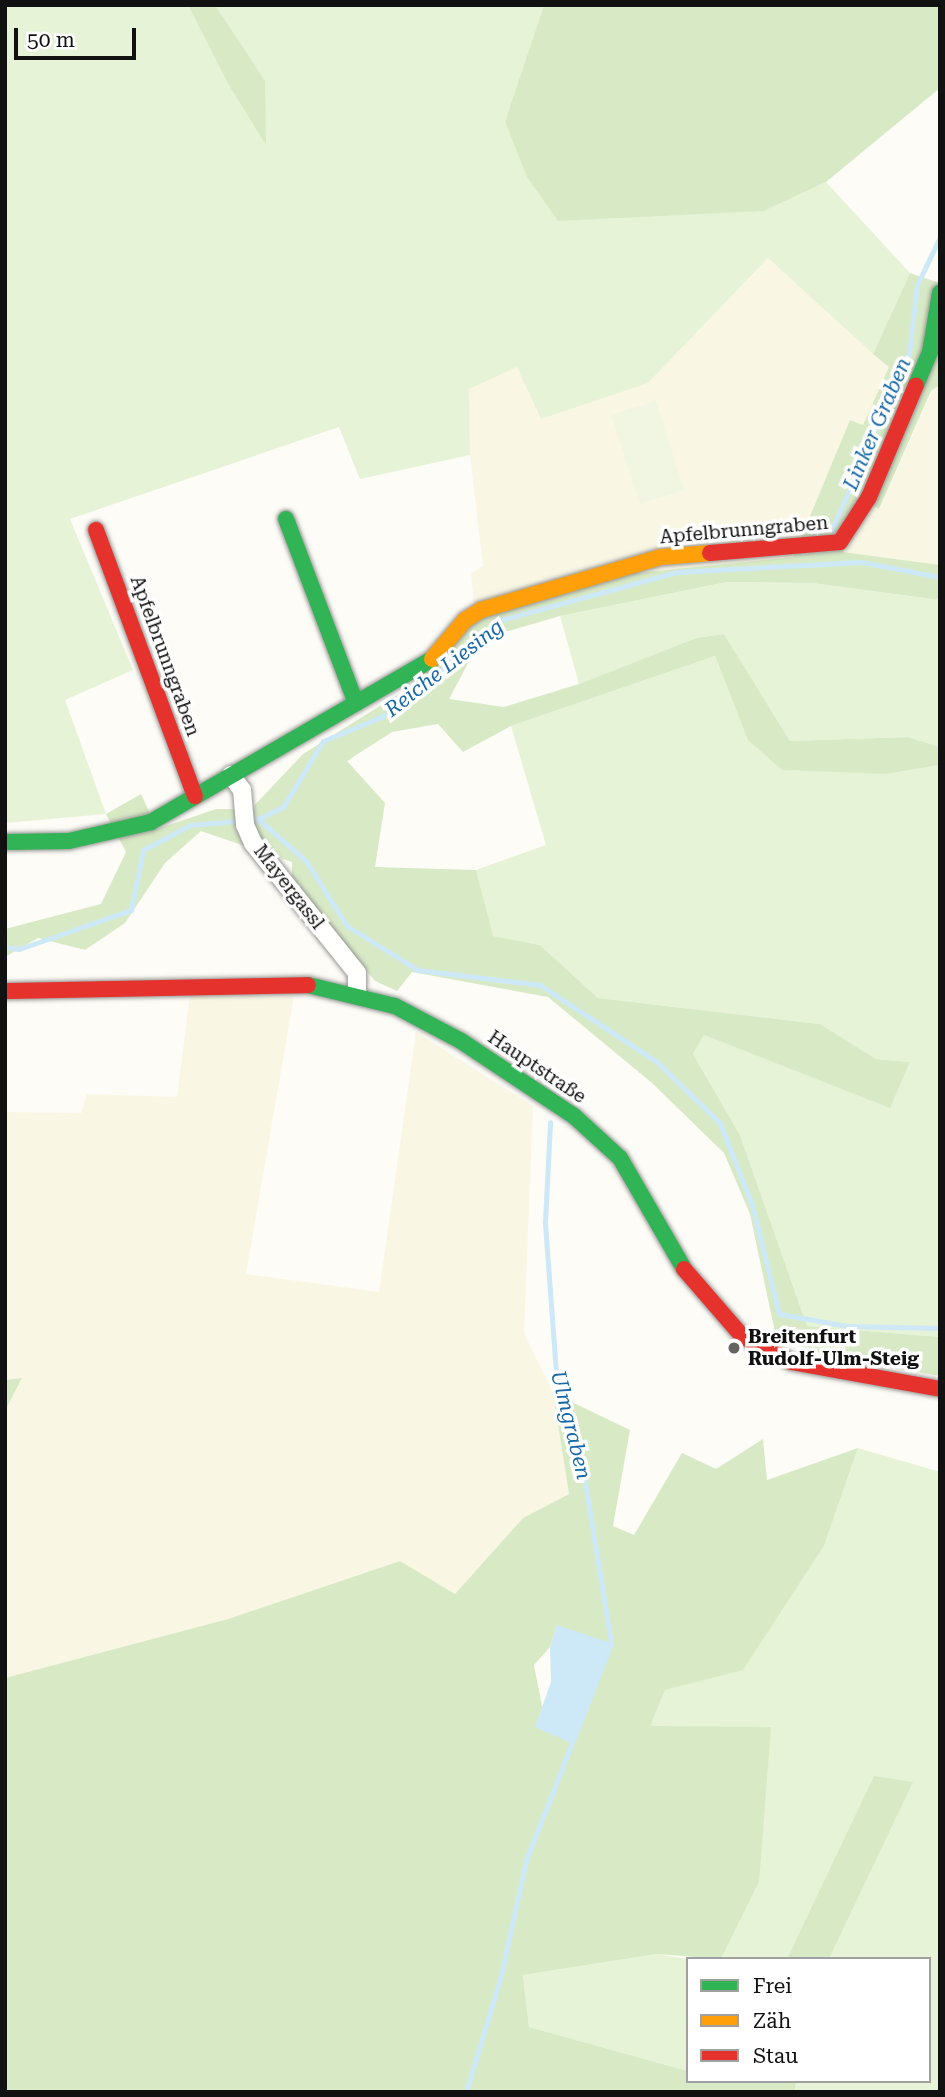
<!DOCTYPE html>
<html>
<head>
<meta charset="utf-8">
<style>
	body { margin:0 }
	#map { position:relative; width:945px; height:2097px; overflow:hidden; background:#fdfcf7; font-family:"Roboto Serif",serif }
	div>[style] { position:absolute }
	.farmland>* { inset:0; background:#f9f7e4 }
	.green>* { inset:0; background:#e7f3d7 }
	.forest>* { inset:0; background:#d8eac5 }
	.pitch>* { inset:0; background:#f0f6e1 }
	.water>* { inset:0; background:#cde8f7 }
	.stream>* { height:5px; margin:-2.5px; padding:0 2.5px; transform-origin:2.5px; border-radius:2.5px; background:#cde8f7 }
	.roads { filter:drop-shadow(0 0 2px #979795) drop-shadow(0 0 2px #979795) }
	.street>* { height:18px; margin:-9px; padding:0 9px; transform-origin:9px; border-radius:9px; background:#fffffe }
	.fast>* { height:16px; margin:-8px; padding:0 8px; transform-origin:8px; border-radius:8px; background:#30b455 }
	.slow>* { height:16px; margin:-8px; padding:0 8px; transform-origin:8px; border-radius:8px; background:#ff9f0a }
	.jam>* { height:16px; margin:-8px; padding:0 8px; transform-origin:8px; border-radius:8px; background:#e5322d }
	.dots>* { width:19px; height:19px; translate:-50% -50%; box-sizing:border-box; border:4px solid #fff; border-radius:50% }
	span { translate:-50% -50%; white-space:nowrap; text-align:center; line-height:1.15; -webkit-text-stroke:7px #fff; paint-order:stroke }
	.street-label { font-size:19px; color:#111 }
	.poi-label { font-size:19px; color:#111; font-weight:700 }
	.left { translate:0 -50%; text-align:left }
	.water-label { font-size:21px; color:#1768a6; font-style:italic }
	.frame { position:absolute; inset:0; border:7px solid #111; pointer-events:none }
	.legend { position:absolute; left:686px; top:1957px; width:245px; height:126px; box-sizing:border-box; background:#fff; border:2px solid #a0a0a0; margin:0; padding:9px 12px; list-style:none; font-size:21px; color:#111 }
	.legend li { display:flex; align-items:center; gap:14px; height:35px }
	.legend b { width:35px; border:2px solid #a0a0a0 }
	.scale { position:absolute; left:14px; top:28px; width:122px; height:32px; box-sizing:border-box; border:4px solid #111; border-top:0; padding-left:9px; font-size:21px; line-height:24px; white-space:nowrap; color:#111; -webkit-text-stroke:5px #fff; paint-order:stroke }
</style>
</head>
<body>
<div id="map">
	<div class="farmland">
		<div style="clip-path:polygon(768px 258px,890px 366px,863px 425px,850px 421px,793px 557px,475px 618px,471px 573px,483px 566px,470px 455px,468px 389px,517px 367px,648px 383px)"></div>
		<div style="clip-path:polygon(940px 385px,940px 565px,842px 552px,859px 497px,880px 508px,932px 391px)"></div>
		<div style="clip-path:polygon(190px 995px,294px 996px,246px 1274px,379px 1292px,416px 1032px,533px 1106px,524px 1333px,553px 1393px,569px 1494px,523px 1518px,455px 1594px,399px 1561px,228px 1619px,5px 1678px,5px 1411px,22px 1379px,5px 1380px,5px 1112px,81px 1113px,87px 1094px,177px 1097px)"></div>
	</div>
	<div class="green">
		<div style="clip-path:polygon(5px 5px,188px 5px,227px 82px,264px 81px,215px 5px,544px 5px,505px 121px,764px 211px,826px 182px,910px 273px,873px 354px,768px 258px,648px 383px,541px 419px,517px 367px,469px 389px,470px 455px,360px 479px,339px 427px,70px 519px,133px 670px,65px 700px,106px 814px,5px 823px)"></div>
		<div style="clip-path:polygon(727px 582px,812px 583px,940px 600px,940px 747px,908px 737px,790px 741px,724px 634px,696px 638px,579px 684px,560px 616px)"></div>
		<div style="clip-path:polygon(715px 656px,748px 739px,886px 774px,940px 765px,940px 1337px,807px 1326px,740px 1135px,693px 1054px,704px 1035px,890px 1107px,910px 1062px,876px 1059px,820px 1024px,598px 998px,540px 945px,492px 936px,476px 870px,546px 845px,511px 726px)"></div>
		<div style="clip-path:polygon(858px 1448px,940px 1472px,940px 2092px,795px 2092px,796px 2081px,929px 2081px,929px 1959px,829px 1959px,912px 1783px,788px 1959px,721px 1959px,759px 1882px,649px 1726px,665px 1690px,743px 1669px,824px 1546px)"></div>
		<div style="clip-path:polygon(657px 1954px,688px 1959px,688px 2071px,529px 2027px,523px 1975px)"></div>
	</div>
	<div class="forest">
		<div style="clip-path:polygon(188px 5px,215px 5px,265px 81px,266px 145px,227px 82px)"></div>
		<div style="clip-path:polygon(544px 5px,940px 5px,940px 88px,826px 182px,764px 211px,558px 221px,527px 177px,505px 121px)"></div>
		<div style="clip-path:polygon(910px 273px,940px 283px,940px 385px,931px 391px,879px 509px,860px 497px,843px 552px,940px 565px,940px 600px,812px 583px,727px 582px,560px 616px,481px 639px,449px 699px,504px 707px,579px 684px,696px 638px,724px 634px,790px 741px,908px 737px,940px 747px,940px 765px,886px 774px,782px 770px,748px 740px,715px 656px,511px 726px,463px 752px,438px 724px,392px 732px,347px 761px,385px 803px,375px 867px,476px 870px,493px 936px,540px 945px,598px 998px,820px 1024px,876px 1059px,910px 1062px,890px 1108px,704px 1035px,693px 1054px,740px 1135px,807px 1326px,940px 1337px,940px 1376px,832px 1358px,776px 1337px,750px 1214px,724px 1153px,652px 1083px,548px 997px,412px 972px,397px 991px,375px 981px,292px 881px,292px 862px,201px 831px,165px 863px,125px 923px,85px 950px,38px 938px,5px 957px,5px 929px,101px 904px,126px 852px,106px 814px,141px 794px,157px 829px,216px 809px,251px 809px,303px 754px,410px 687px,475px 618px,626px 574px,793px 557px,850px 420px,863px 425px,889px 367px,873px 354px)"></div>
		<div style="clip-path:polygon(22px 1378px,5px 1411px,5px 1380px)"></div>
		<div style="clip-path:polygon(evenodd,553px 1393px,630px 1430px,613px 1526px,634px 1535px,682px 1453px,716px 1469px,763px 1439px,767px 1480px,858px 1448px,824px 1546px,743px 1670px,665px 1690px,650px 1726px,771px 1727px,759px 1882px,721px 1959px,657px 1954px,523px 1975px,529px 2027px,688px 2071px,688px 2081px,796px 2081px,795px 2092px,5px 2092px,5px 1678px,228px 1619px,400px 1561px,455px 1594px,523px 1518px,569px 1494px,553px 1393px,557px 1625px,547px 1732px,534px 1665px,550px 1647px,557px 1625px)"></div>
		<div style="clip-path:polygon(874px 1776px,913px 1782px,829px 1959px,787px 1959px)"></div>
	</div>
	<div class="pitch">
		<div style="clip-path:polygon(656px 401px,684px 490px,640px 504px,611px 415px)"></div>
	</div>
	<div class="water">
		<div style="clip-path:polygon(557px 1625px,611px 1643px,573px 1744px,535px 1727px,551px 1682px,550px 1647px)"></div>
	</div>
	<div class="stream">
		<div style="left:832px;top:529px;width:192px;rotate:-66.4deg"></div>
		<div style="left:909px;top:353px;width:68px;rotate:-83.3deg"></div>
		<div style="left:917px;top:285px;width:53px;rotate:-64.4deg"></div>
		<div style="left:258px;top:819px;width:64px;rotate:41.2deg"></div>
		<div style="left:306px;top:861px;width:77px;rotate:57.8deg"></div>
		<div style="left:347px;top:926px;width:84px;rotate:31.8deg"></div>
		<div style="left:418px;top:970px;width:123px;rotate:7deg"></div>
		<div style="left:540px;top:985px;width:140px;rotate:33.3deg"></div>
		<div style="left:657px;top:1062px;width:88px;rotate:44.1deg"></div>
		<div style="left:720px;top:1123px;width:88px;rotate:68.7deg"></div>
		<div style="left:752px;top:1205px;width:112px;rotate:76.1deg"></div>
		<div style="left:779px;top:1314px;width:69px;rotate:10deg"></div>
		<div style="left:847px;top:1326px;width:93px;rotate:1.2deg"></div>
		<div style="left:5px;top:947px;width:14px;rotate:8deg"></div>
		<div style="left:19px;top:949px;width:119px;rotate:-19.2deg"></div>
		<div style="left:131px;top:910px;width:61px;rotate:-78.7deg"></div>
		<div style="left:143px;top:850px;width:53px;rotate:-28deg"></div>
		<div style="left:190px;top:825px;width:68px;rotate:-5deg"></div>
		<div style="left:258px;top:819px;width:28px;rotate:-26deg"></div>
		<div style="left:283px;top:807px;width:77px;rotate:-58.8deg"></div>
		<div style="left:323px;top:741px;width:70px;rotate:-22.6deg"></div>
		<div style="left:388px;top:714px;width:147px;rotate:-39.8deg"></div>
		<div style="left:501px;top:620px;width:181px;rotate:-15.3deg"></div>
		<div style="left:676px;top:572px;width:185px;rotate:-3.1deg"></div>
		<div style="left:861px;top:562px;width:80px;rotate:10.8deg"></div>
		<div style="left:466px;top:2092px;width:122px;rotate:-73.3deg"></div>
		<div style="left:501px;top:1975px;width:118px;rotate:-77.7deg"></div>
		<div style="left:526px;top:1860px;width:233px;rotate:-68.6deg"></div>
		<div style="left:611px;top:1643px;width:193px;rotate:-99.2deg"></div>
		<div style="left:580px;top:1452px;width:83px;rotate:-106.9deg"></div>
		<div style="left:556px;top:1373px;width:151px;rotate:-94.2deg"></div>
		<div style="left:545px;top:1222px;width:100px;rotate:-87.1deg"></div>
	</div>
	<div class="roads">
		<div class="street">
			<div style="left:231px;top:775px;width:19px;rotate:54deg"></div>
			<div style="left:242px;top:790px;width:35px;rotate:85deg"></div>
			<div style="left:245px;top:825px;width:20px;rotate:66deg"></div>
			<div style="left:253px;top:843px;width:166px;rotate:51.3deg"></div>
			<div style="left:357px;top:973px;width:20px;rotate:90deg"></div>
		</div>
		<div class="fast">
			<div style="left:916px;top:385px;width:36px;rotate:-67deg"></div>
			<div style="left:930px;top:352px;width:60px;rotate:-80.4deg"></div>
			<div style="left:286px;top:519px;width:197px;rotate:69.2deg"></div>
			<div style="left:5px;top:842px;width:64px;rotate:-0.9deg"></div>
			<div style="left:69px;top:841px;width:84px;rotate:-13deg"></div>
			<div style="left:151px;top:822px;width:325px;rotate:-30.1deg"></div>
			<div style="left:308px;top:985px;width:89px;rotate:13.6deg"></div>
			<div style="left:395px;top:1006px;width:75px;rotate:27.9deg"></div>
			<div style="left:461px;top:1041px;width:136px;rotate:33.6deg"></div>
			<div style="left:574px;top:1116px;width:62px;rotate:42.4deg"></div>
			<div style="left:620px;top:1158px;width:128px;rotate:60deg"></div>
		</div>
		<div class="slow">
			<div style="left:432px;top:659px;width:51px;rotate:-49.8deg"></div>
			<div style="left:465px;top:620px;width:19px;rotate:-32deg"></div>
			<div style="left:481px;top:610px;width:188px;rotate:-16.4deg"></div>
			<div style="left:661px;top:557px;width:49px;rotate:-4.7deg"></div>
		</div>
		<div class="jam">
			<div style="left:96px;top:530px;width:284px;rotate:69.6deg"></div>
			<div style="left:710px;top:553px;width:130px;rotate:-4.8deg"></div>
			<div style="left:840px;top:542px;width:54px;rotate:-57.2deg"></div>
			<div style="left:869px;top:497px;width:121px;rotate:-67.2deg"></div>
			<div style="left:5px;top:991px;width:303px;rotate:-1.1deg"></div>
			<div style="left:684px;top:1269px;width:89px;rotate:49.1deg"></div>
			<div style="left:742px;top:1336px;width:56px;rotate:27.5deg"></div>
			<div style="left:792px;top:1362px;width:150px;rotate:10.3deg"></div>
		</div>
	</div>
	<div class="dots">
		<div style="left:734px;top:1348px;background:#646362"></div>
	</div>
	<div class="street-label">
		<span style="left:744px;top:530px;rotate:-5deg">Apfelbrunngraben</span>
		<span style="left:165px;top:656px;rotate:70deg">Apfelbrunngraben</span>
		<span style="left:289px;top:887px;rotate:52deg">Mayergassl</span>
		<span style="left:537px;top:1067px;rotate:34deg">Hauptstraße</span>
	</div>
	<div class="poi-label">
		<span class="left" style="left:748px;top:1348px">Breitenfurt<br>Rudolf-Ulm-Steig</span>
	</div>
	<div class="water-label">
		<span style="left:877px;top:424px;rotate:-67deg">Linker Graben</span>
		<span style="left:444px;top:668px;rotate:-38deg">Reiche Liesing</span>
		<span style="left:571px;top:1425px;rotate:76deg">Ulmgraben</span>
	</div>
	<div class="frame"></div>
	<ul class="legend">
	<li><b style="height:9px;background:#30b455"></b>Frei</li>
	<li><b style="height:9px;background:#ff9f0a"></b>Zäh</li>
	<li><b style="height:9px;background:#e5322d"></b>Stau</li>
	</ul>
	<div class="scale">50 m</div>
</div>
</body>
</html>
